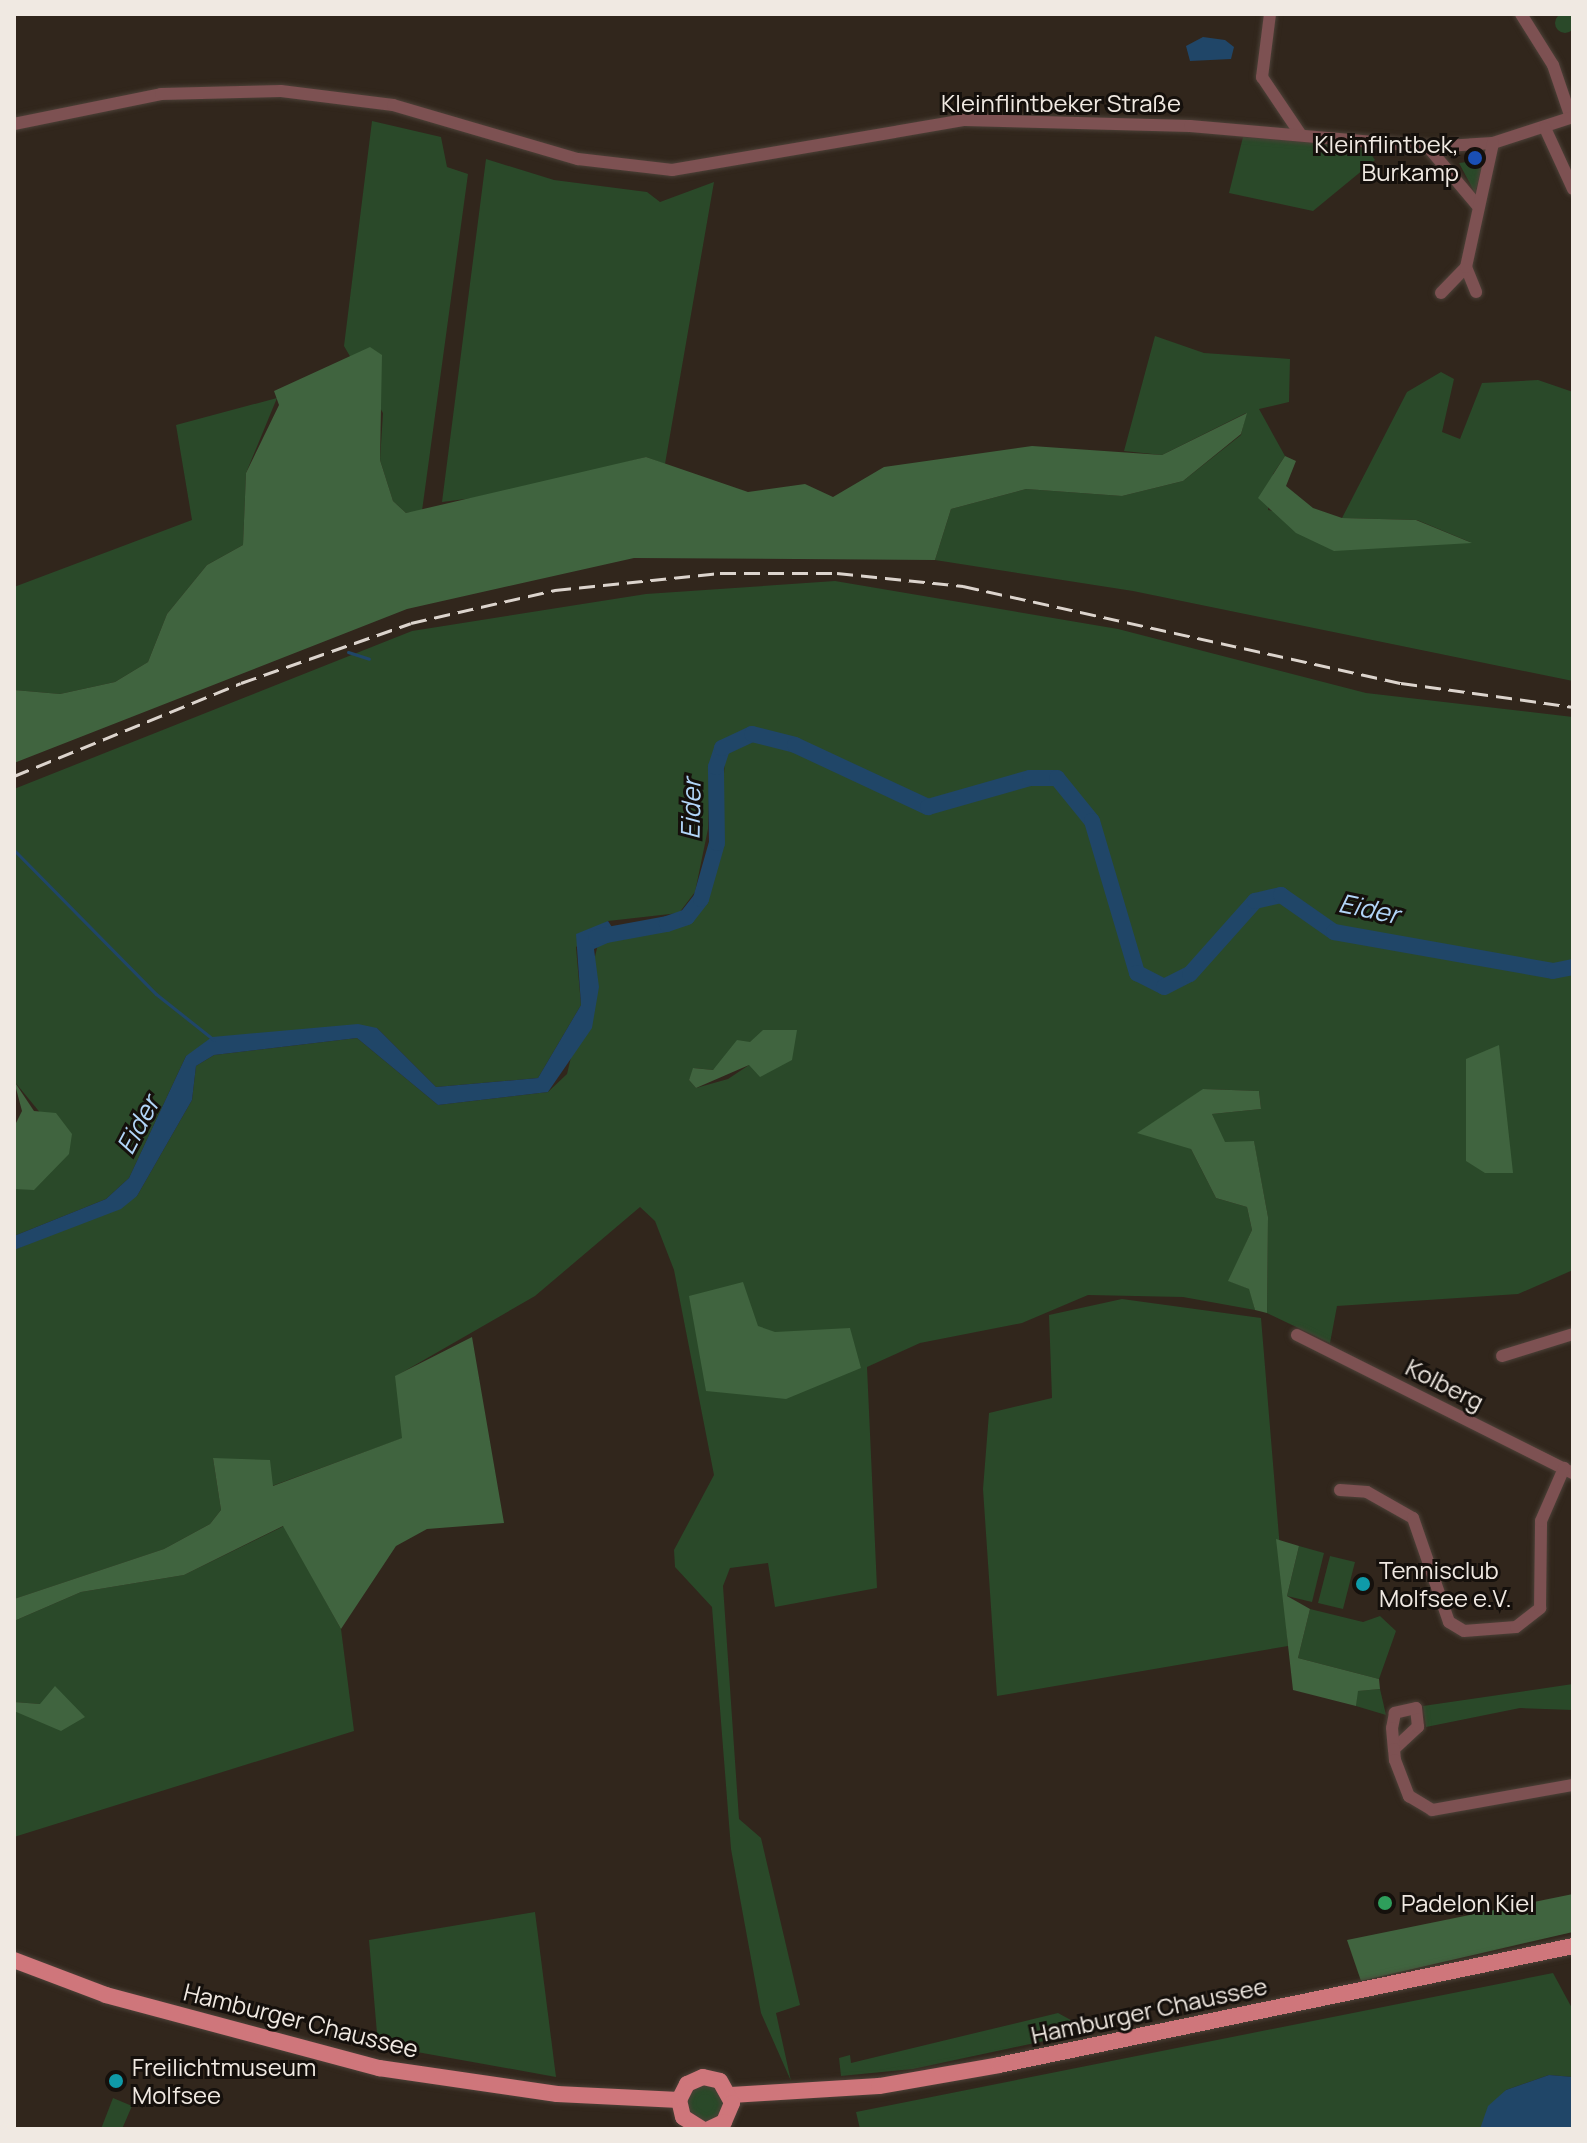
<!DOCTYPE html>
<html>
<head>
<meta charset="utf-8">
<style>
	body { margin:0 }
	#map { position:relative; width:1587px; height:2143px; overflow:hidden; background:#31261c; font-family:Manrope,sans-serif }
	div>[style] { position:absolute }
	.green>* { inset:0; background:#2a4929 }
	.round { border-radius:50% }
	.forest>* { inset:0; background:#40643f }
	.water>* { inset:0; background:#204668 }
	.stream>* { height:3px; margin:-1.5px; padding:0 1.5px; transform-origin:1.5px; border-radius:1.5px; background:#204668 }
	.river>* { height:16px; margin:-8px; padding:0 8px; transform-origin:8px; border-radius:8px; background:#204668 }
	.roads { filter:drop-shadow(0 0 2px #4c4138) drop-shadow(0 0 2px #4c4138) }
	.minor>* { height:12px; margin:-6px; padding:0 6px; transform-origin:6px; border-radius:6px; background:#7d5152 }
	.major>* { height:16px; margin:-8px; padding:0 8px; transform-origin:8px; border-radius:8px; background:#cf767b }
	.rail>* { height:3px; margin-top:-1.5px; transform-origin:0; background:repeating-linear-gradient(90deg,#dcd4cd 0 16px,transparent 0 24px) }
	.dots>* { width:22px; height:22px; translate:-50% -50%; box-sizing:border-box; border:4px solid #15100c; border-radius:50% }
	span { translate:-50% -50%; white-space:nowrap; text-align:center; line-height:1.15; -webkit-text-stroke:6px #15100c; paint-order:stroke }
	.street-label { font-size:24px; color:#f0e9e2 }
	.poi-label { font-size:24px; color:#f0e9e2 }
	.right { translate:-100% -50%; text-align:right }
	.left { translate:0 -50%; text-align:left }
	.water-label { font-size:26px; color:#b2d5f8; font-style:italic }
	.frame { position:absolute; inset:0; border:16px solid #f0e9e2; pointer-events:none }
</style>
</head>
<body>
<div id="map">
	<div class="green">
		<div class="round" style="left:1555px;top:13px;width:20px;height:20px"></div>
		<div style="clip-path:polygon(372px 121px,441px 137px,447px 167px,468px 174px,422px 511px,406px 513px,393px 501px,380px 460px,383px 413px,344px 346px)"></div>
		<div style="clip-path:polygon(1243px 137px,1366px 147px,1375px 160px,1313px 211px,1229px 193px)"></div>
		<div style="clip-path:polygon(486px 159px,554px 180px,647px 192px,660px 202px,714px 182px,665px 464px,646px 457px,505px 494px,442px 502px)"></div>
		<div style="clip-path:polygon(1484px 160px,1475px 193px,1459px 163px)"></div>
		<div style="clip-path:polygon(1155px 336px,1204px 353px,1290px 359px,1289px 402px,1259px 409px,1285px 456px,1273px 474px,1268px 510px,1470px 542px,1417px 520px,1342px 518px,1407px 392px,1441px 372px,1454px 379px,1442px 432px,1460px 439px,1482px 383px,1538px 380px,1573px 392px,1573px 681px,1133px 591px,935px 560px,951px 509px,1026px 489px,1122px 496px,1183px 481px,1241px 435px,1246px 413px,1162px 455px,1124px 451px)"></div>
		<div style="clip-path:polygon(277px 398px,246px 473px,243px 545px,207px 565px,167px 614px,148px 662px,115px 682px,60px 694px,14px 690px,14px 587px,192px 520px,176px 425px)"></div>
		<div style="clip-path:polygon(evenodd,835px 581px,1118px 629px,1366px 693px,1573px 717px,1573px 1270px,1518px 1294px,1337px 1306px,1330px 1343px,1267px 1313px,1268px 1217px,1254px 1142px,1224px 1142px,1212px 1114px,1261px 1109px,1259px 1091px,1203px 1089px,1191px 1149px,1216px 1198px,1247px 1207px,1252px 1230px,1229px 1281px,1250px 1289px,1255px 1310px,1183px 1297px,1088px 1295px,1022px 1323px,920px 1343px,867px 1367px,877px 1588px,775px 1607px,768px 1563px,730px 1568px,723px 1586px,739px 1819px,761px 1838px,800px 2005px,776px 2013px,791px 2081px,761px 2013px,731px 1849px,712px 1607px,675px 1567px,674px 1550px,714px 1475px,674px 1270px,655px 1221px,640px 1207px,535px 1296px,396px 1376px,403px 1438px,272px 1486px,213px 1458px,221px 1510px,210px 1524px,164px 1549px,14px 1599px,14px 1250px,137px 1196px,192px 1100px,196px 1066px,214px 1055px,357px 1038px,438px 1105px,548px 1092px,567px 1074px,598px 944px,664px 931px,701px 910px,720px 840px,726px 741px,710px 762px,708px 829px,695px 892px,679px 913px,608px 921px,576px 947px,581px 1005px,538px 1078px,436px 1087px,377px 1028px,186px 1056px,129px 1178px,106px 1199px,14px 1236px,14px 1189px,42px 1115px,14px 1081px,14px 789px,412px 631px,646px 594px,835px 581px,750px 1042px,749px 1065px,728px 1079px,696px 1088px,689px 1080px,694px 1068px,713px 1070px,750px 1042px)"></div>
		<div style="clip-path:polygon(1122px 1299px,1261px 1318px,1288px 1646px,997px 1696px,983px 1489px,989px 1413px,1052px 1398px,1049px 1315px)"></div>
		<div style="clip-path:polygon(284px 1526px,341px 1629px,354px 1731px,14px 1837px,14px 1711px,40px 1704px,14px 1702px,14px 1621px,81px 1592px,184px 1575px)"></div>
		<div style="clip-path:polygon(1299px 1546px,1324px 1553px,1312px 1602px,1287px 1596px)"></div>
		<div style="clip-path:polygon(1330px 1556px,1355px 1562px,1343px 1609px,1318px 1603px)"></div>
		<div style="clip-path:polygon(1310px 1609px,1363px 1622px,1380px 1616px,1396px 1631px,1379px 1679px,1298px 1658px)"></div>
		<div style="clip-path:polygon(1573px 1684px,1573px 1710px,1520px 1708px,1426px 1727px,1423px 1706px)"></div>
		<div style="clip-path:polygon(1380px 1689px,1386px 1715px,1356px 1706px,1357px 1691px)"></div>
		<div style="clip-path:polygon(535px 1912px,556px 2077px,378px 2045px,369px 1940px)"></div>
		<div style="clip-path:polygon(1553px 1973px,1573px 2010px,1573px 2077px,1549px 2075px,1506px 2090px,1480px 2129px,860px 2129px,856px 2112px)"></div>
		<div style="clip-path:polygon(1058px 2013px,1091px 2031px,913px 2069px,841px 2076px,839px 2058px,850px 2055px,851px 2063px)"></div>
		<div style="clip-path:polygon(705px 2081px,725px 2093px,721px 2116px,707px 2123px,687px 2111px,686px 2095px)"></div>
		<div style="clip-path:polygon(113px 2098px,132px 2106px,122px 2129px,101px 2129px)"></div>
	</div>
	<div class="forest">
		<div style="clip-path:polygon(370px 347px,382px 355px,380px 460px,393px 501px,406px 513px,646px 457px,748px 492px,805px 484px,833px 497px,884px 467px,1032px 446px,1162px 455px,1247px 413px,1241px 434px,1183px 481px,1122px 496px,1026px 489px,951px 509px,935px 560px,634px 558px,407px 609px,14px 763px,14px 690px,60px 694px,115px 682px,148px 662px,167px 614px,207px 565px,243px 545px,246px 473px,279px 405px,274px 391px)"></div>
		<div style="clip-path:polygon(1285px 456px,1296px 461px,1286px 486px,1313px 508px,1342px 518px,1416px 520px,1472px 543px,1334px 551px,1296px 533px,1258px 498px)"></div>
		<div style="clip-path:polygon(763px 1030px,797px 1030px,792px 1060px,760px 1077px,749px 1065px,696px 1088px,689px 1080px,693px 1068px,713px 1070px,737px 1040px,750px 1042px)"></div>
		<div style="clip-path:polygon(1499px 1045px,1513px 1173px,1485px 1173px,1466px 1161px,1466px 1059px)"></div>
		<div style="clip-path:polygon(14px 1081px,34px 1111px,56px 1113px,72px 1134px,69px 1154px,34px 1190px,14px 1189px,14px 1127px,22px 1111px)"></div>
		<div style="clip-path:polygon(1203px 1089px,1259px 1091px,1261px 1109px,1212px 1114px,1225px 1142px,1254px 1141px,1268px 1217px,1267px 1313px,1255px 1310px,1249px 1289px,1228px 1281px,1252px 1230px,1247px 1207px,1216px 1198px,1191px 1149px,1137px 1133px)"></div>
		<div style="clip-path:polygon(743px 1282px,758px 1326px,775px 1332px,850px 1328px,861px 1368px,786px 1399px,706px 1391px,689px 1296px)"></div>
		<div style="clip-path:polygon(472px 1337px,504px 1523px,427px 1529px,396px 1546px,341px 1629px,283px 1526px,184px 1575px,81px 1592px,14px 1621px,14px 1599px,164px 1549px,210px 1524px,221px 1510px,213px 1458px,270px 1460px,273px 1486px,402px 1438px,395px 1376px)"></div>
		<div style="clip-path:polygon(1276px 1539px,1299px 1546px,1287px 1596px,1310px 1609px,1298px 1658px,1379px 1679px,1380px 1689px,1358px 1691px,1356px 1706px,1293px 1690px)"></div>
		<div style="clip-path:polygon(55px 1686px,85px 1717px,61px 1731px,14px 1711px,14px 1702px,40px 1704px)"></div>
		<div style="clip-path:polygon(1573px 1894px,1573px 1932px,1361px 1981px,1347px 1940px)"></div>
	</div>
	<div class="water">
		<div style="clip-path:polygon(1203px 37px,1225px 40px,1234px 47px,1231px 59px,1190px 61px,1186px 46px)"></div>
		<div style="clip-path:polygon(608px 921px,619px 938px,594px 949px,599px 987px,592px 1028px,548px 1092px,438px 1105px,357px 1038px,214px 1055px,196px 1066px,192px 1100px,137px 1196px,121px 1209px,14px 1250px,14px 1236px,106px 1199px,129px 1178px,186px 1056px,212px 1037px,358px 1024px,377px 1028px,436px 1087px,538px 1078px,581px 1005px,576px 934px)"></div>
		<div style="clip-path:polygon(1549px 2075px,1573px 2077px,1573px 2129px,1480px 2129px,1488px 2106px,1506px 2090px)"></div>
	</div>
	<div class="stream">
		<div style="left:348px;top:652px;width:22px;rotate:18deg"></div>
		<div style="left:14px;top:850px;width:202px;rotate:45.4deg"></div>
		<div style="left:156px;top:994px;width:74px;rotate:38.4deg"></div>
	</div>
	<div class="river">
		<div style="left:596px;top:937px;width:72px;rotate:-10.4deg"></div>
		<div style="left:667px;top:924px;width:21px;rotate:-19deg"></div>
		<div style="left:687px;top:917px;width:23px;rotate:-52deg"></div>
		<div style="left:701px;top:899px;width:58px;rotate:-74.1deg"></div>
		<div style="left:717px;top:843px;width:76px;rotate:-90.8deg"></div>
		<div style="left:716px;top:767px;width:20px;rotate:-72deg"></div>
		<div style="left:722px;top:748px;width:33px;rotate:-25deg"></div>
		<div style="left:752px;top:734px;width:44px;rotate:14.3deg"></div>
		<div style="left:795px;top:745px;width:147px;rotate:25deg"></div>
		<div style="left:928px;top:807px;width:106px;rotate:-15.9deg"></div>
		<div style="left:1030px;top:778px;width:27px"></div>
		<div style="left:1057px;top:778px;width:55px;rotate:50.9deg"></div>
		<div style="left:1092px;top:821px;width:159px;rotate:73.5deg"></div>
		<div style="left:1137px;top:973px;width:30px;rotate:27deg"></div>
		<div style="left:1164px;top:987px;width:29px;rotate:-27deg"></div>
		<div style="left:1190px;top:974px;width:98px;rotate:-48.3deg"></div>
		<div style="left:1255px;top:901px;width:27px;rotate:-13deg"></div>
		<div style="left:1281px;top:895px;width:65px;rotate:34.9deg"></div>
		<div style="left:1334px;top:932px;width:222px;rotate:10.1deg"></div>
		<div style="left:1553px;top:971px;width:20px;rotate:-11deg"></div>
	</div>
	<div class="roads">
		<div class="minor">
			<div style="left:1270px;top:14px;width:64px;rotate:97.2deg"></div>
			<div style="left:1262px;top:77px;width:70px;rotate:56.1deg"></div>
			<div style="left:1521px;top:14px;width:60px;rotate:57.9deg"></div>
			<div style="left:1553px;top:65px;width:56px;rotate:71.2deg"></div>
			<div style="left:14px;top:124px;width:150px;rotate:-11.5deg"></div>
			<div style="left:161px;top:94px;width:120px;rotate:-1.4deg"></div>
			<div style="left:281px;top:91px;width:113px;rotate:7.1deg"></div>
			<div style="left:393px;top:105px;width:193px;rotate:16.3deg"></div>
			<div style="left:578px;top:159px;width:95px;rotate:6.7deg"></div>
			<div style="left:672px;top:170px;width:297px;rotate:-9.7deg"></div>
			<div style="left:965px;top:120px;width:225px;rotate:1.5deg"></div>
			<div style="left:1190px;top:126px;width:239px;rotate:5deg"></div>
			<div style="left:1428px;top:147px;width:65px;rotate:-3.5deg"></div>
			<div style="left:1493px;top:143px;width:84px;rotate:-18deg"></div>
			<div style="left:1545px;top:128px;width:67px;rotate:65.3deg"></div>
			<div style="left:1428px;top:147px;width:76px;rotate:49.8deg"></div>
			<div style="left:1466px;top:267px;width:27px;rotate:68deg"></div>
			<div style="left:1441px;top:293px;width:36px;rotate:-46deg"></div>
			<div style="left:1466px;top:267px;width:127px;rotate:-77.7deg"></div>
			<div style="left:1297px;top:1335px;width:309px;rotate:26.6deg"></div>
			<div style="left:1502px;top:1356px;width:74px;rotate:-17.2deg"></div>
			<div style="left:1340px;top:1490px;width:27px;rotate:4deg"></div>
			<div style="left:1367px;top:1492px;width:53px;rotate:29.5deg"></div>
			<div style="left:1413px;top:1518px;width:110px;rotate:70.9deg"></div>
			<div style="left:1449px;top:1622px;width:17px;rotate:31deg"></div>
			<div style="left:1464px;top:1631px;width:52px;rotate:-4.4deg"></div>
			<div style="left:1516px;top:1627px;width:31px;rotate:-38deg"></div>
			<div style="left:1540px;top:1608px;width:87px;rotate:-89.3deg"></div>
			<div style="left:1541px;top:1521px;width:58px;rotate:-66.5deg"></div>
			<div style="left:1394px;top:1749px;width:33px;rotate:-43deg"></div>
			<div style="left:1418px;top:1727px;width:19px;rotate:-96deg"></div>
			<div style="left:1416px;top:1708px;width:22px;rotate:167deg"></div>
			<div style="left:1395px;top:1713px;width:15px;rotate:101deg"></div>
			<div style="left:1392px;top:1728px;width:21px;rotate:85deg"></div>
			<div style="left:1394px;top:1749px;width:11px;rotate:85deg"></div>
			<div style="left:1395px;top:1760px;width:39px;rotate:69deg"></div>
			<div style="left:1409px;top:1796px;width:27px;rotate:31deg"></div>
			<div style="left:1432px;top:1810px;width:143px;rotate:-10.1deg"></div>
		</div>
		<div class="major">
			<div style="left:14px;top:1960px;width:98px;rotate:20.8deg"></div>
			<div style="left:106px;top:1995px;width:283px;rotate:15deg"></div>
			<div style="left:379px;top:2068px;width:180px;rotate:8.3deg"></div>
			<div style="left:557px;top:2094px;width:122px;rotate:2.8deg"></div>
			<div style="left:731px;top:2095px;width:148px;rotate:-3.5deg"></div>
			<div style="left:879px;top:2086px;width:122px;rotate:-9.9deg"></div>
			<div style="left:999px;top:2065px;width:586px;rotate:-11.71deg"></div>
			<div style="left:702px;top:2129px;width:22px;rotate:-148deg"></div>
			<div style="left:683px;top:2117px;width:17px;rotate:-103deg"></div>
			<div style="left:679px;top:2100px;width:18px;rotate:-63deg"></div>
			<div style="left:687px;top:2084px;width:17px;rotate:-24deg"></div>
			<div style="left:703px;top:2077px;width:17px;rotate:13deg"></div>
			<div style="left:720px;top:2081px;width:25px;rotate:61deg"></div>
			<div style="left:732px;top:2103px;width:21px;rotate:113deg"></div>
			<div style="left:724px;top:2122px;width:17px;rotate:155deg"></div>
		</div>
	</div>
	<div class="rail">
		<div style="left:14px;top:776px;width:245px;rotate:-22.3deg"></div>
		<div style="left:241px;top:683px;width:180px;rotate:-19.4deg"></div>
		<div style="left:411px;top:623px;width:148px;rotate:-12.9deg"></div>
		<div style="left:555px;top:590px;width:166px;rotate:-5.9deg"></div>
		<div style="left:720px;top:573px;width:117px"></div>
		<div style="left:837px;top:573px;width:127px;rotate:5.9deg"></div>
		<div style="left:963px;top:586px;width:449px;rotate:12.5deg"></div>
		<div style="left:1401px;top:683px;width:174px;rotate:7.9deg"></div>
	</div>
	<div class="dots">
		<div style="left:1475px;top:158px;background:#1a4fb4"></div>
		<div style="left:1363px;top:1584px;background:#0f9aa8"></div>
		<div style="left:1385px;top:1903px;background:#2e9e5b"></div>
		<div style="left:116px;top:2081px;background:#0f9aa8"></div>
	</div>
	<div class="street-label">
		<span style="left:1061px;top:103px">Kleinflintbeker Straße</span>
		<span style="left:1445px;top:1384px;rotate:27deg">Kolberg</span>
		<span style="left:1149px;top:2010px;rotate:-12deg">Hamburger Chaussee</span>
		<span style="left:301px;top:2020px;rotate:14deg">Hamburger Chaussee</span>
	</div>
	<div class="poi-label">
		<span class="right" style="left:1459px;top:158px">Kleinflintbek,<br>Burkamp</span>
		<span class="left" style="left:1379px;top:1584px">Tennisclub<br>Molfsee e.V.</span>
		<span class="left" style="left:1401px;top:1903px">Padelon Kiel</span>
		<span class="left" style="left:132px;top:2081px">Freilichtmuseum<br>Molfsee</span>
	</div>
	<div class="water-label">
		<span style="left:691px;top:809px;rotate:-89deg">Eider</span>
		<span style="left:1369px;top:909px;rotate:12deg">Eider</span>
		<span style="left:138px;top:1125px;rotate:-62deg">Eider</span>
	</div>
	<div class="frame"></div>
</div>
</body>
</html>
